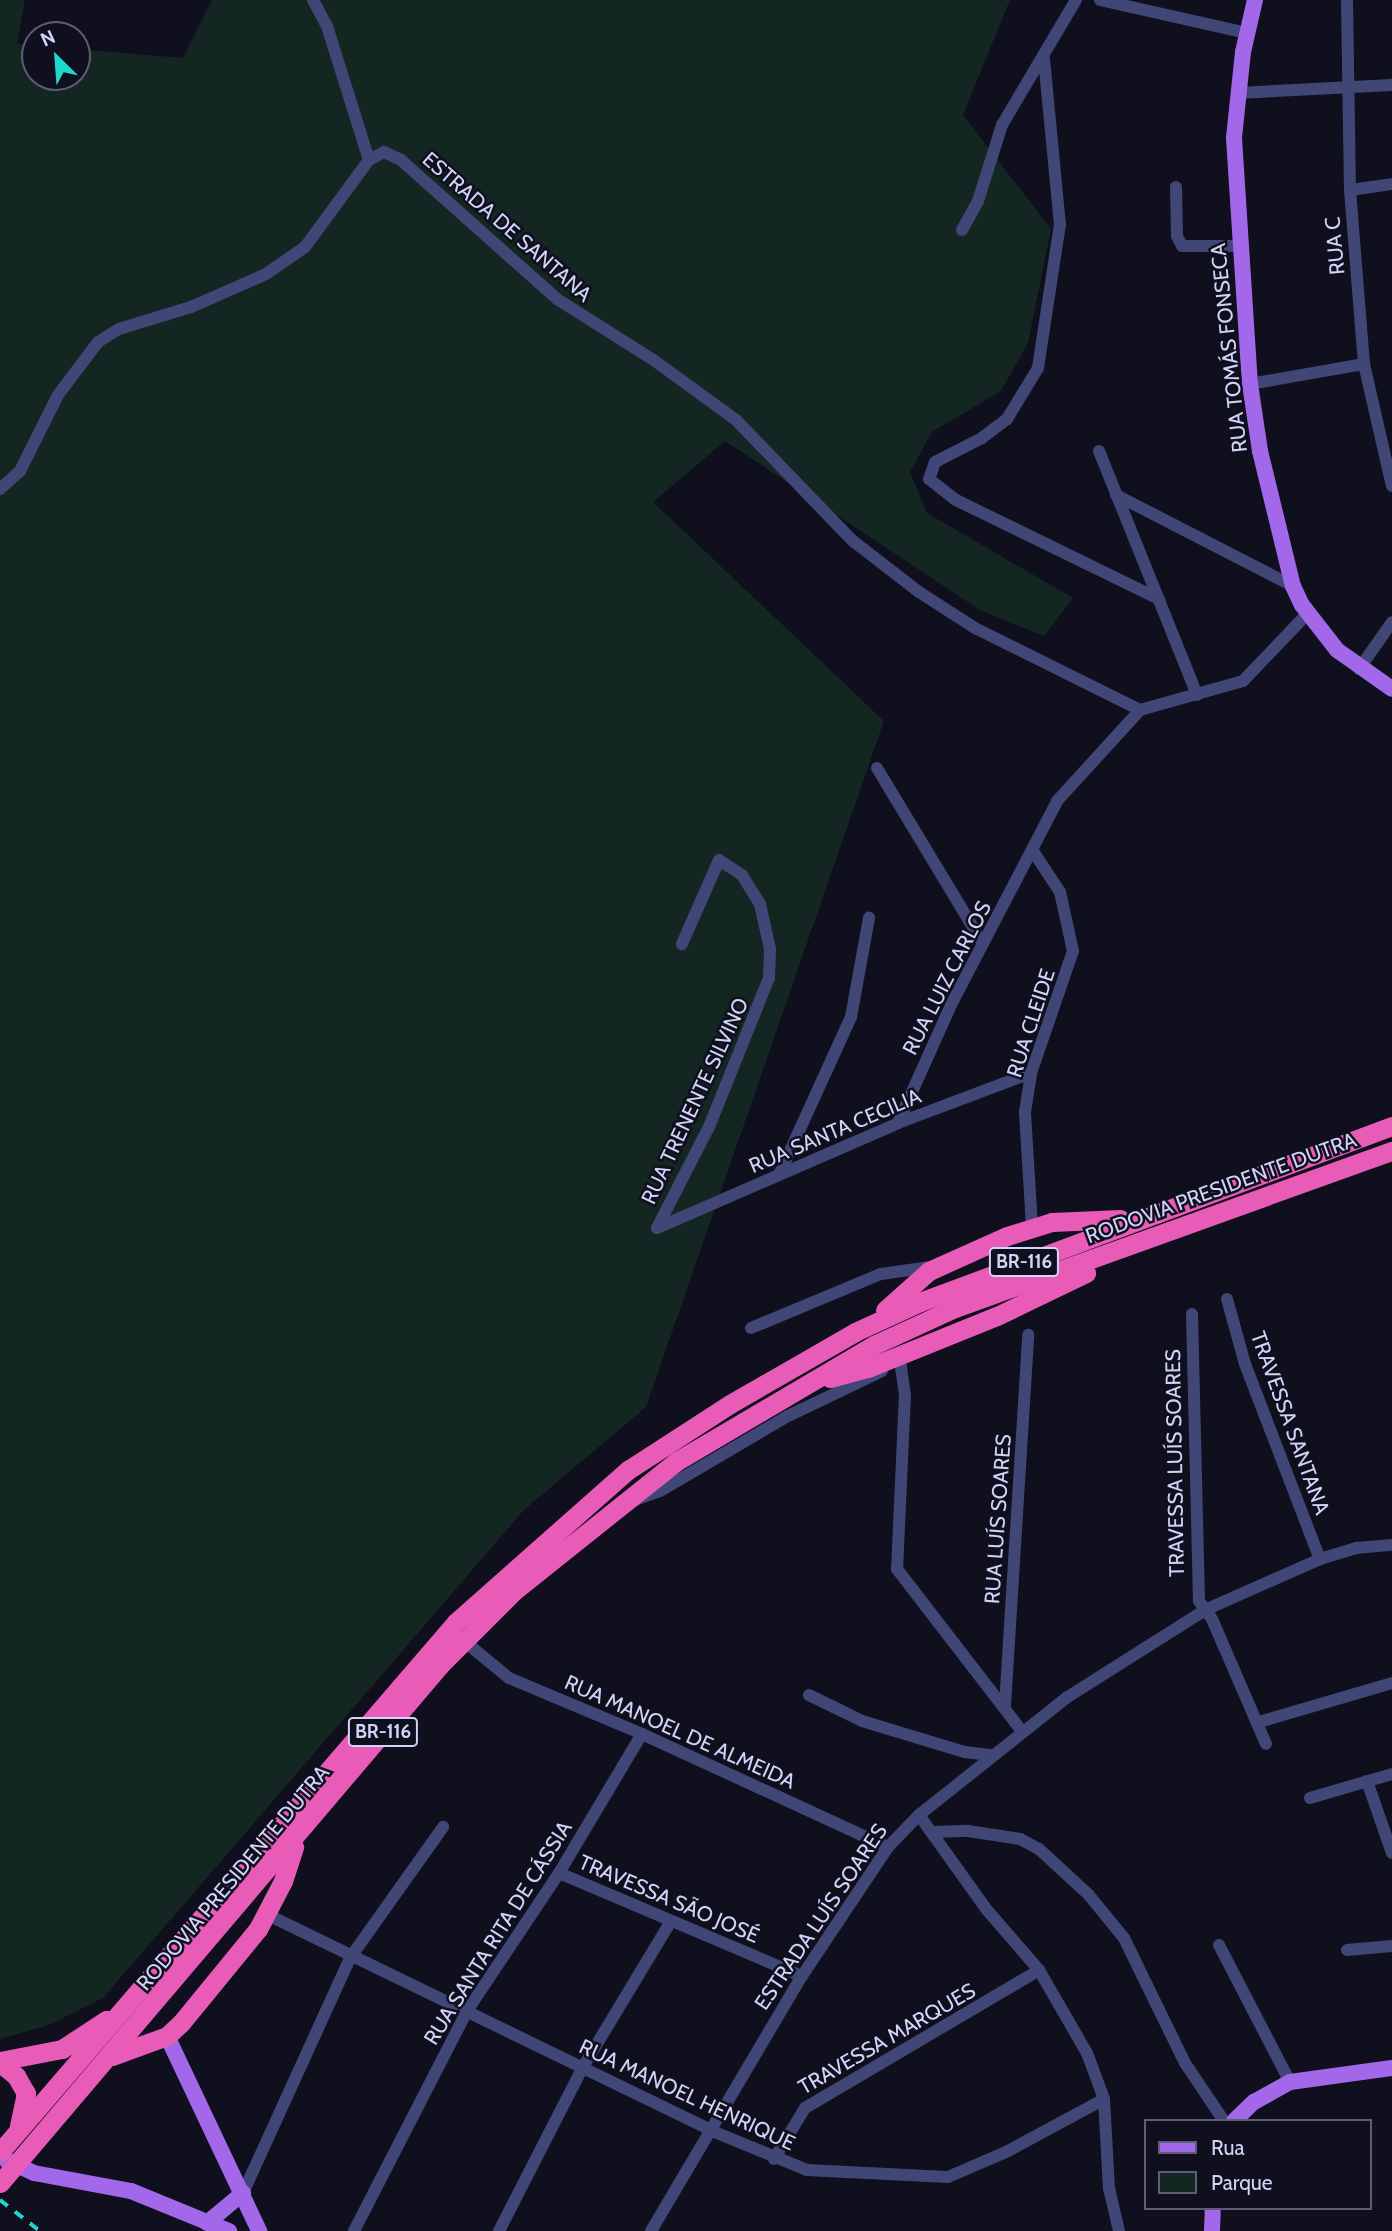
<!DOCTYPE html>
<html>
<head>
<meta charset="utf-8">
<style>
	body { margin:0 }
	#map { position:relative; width:1392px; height:2231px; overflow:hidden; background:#0f0f1d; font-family:Cabin,sans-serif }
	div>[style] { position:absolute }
	.green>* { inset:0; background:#132622 }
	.minor>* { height:12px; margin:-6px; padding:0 6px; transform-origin:6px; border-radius:6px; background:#404776 }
	.major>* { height:16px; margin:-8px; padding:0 8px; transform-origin:8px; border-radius:8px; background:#a367ea }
	.highway>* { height:19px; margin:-9.5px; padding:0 9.5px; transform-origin:9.5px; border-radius:9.5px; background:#e85cb7 }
	.rail>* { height:3.5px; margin-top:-1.75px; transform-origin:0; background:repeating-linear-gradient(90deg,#1ed8cb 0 10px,transparent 0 19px) }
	span { translate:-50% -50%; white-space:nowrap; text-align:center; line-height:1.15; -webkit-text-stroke:5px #0f0f1d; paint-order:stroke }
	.shield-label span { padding:2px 5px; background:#0f0f1d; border:2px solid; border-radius:5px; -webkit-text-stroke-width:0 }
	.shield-label { font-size:19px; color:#d1d3f9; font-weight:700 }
	.street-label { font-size:21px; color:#d1d3f9 }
	.legend { position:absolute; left:1144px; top:2119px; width:228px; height:91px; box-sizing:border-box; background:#0f0f1d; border:2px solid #5d5d75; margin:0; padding:9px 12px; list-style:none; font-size:21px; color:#d1d3f9 }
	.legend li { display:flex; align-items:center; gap:14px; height:35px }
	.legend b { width:35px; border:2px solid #5d5d75 }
	.north { position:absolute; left:21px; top:21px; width:70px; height:70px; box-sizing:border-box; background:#0f0f1d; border:2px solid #5d5d75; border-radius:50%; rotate:335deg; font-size:19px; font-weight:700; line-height:28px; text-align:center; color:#d1d3f9 }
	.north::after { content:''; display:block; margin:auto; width:24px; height:32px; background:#1ed8cb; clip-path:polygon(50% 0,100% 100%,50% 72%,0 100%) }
</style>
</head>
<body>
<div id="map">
	<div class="green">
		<div style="clip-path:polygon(0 0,25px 0,17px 44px,35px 46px,35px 77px,77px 77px,77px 49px,183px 58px,212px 0,1010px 0,963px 115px,1051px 229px,1028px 343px,1001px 391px,932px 432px,910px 472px,927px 513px,1073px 598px,1044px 636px,980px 610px,725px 441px,653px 502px,884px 721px,646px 1407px,524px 1510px,103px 1998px,49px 2025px,0 2039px)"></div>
	</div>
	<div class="minor">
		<div style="left:313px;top:0;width:30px;rotate:62deg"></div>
		<div style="left:327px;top:26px;width:140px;rotate:72.6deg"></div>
		<div style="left:1100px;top:0;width:150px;rotate:12.7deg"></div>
		<div style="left:1347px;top:0;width:190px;rotate:89.1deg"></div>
		<div style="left:1350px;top:190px;width:175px;rotate:85.4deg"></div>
		<div style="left:1364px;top:364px;width:125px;rotate:77.1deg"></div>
		<div style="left:1044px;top:59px;width:166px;rotate:84.5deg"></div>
		<div style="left:1060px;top:224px;width:146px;rotate:98.7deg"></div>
		<div style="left:1038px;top:368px;width:60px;rotate:121.3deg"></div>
		<div style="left:1007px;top:419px;width:31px;rotate:143deg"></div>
		<div style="left:982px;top:438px;width:53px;rotate:152.9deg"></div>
		<div style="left:935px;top:462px;width:18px;rotate:109deg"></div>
		<div style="left:929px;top:479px;width:34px;rotate:38deg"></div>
		<div style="left:956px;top:500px;width:226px;rotate:26deg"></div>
		<div style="left:1238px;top:93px;width:154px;rotate:-3deg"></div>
		<div style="left:1176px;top:187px;width:49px;rotate:88.8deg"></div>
		<div style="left:1177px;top:236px;width:11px;rotate:63deg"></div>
		<div style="left:1182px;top:246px;width:57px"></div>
		<div style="left:1350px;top:190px;width:42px;rotate:-8.1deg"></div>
		<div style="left:962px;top:230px;width:33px;rotate:-61deg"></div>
		<div style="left:978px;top:201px;width:80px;rotate:-72.5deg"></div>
		<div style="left:1002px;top:125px;width:145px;rotate:-59.4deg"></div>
		<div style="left:1250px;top:384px;width:116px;rotate:-10deg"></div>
		<div style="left:1099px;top:451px;width:263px;rotate:68.1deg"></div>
		<div style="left:0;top:489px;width:27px;rotate:-42deg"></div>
		<div style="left:20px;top:471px;width:85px;rotate:-63.4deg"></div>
		<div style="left:58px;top:395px;width:66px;rotate:-53deg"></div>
		<div style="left:98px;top:342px;width:25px;rotate:-32deg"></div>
		<div style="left:119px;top:329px;width:75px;rotate:-17deg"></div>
		<div style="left:191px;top:307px;width:82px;rotate:-23.7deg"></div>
		<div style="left:266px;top:274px;width:47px;rotate:-34.7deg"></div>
		<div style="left:305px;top:247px;width:108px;rotate:-53.7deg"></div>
		<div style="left:369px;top:160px;width:17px;rotate:-28deg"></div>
		<div style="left:384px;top:152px;width:19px;rotate:25deg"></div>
		<div style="left:401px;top:160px;width:209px;rotate:41.7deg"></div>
		<div style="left:557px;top:299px;width:116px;rotate:32.3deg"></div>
		<div style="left:655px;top:361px;width:100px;rotate:36.1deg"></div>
		<div style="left:736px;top:420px;width:168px;rotate:46deg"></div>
		<div style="left:853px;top:541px;width:83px;rotate:37.7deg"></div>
		<div style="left:919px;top:592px;width:67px;rotate:32.7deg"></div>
		<div style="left:975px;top:628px;width:184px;rotate:26.4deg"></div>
		<div style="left:1116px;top:495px;width:199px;rotate:27.2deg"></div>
		<div style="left:1359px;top:669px;width:57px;rotate:-54.9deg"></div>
		<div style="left:1140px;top:710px;width:107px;rotate:-15.7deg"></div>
		<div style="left:1243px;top:681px;width:93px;rotate:-46.3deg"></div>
		<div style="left:877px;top:768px;width:205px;rotate:58.9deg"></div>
		<div style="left:898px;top:1123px;width:129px;rotate:-65.8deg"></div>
		<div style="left:951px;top:1005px;width:230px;rotate:-62.5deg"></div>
		<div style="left:1057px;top:801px;width:123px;rotate:-47.6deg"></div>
		<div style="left:779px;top:1175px;width:174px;rotate:-65.5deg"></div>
		<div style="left:851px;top:1017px;width:101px;rotate:-79.7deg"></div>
		<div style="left:1032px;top:1227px;width:115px;rotate:-93.5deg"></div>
		<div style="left:1025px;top:1112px;width:39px;rotate:-81deg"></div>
		<div style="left:1031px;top:1073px;width:129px;rotate:-71deg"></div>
		<div style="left:1073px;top:951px;width:60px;rotate:-102.4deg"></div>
		<div style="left:1060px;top:892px;width:49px;rotate:-123.4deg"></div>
		<div style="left:657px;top:1228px;width:114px;rotate:-62.8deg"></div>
		<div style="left:709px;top:1127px;width:161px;rotate:-68.1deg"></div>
		<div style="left:769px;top:978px;width:29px;rotate:-88deg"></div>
		<div style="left:770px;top:949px;width:46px;rotate:-102.5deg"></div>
		<div style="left:760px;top:904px;width:34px;rotate:-122deg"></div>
		<div style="left:742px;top:875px;width:27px;rotate:-147deg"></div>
		<div style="left:719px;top:860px;width:92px;rotate:113.8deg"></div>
		<div style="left:657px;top:1228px;width:263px;rotate:-23.5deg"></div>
		<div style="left:898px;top:1123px;width:142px;rotate:-20.6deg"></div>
		<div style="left:1227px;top:1299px;width:67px;rotate:74.5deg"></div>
		<div style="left:1245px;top:1364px;width:209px;rotate:69deg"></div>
		<div style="left:1192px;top:1314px;width:287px;rotate:88.6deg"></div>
		<div style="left:1199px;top:1601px;width:22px;rotate:54deg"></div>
		<div style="left:1212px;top:1619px;width:136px;rotate:66.6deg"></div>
		<div style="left:751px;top:1328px;width:141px;rotate:-22.6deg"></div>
		<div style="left:881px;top:1274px;width:50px;rotate:-8deg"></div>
		<div style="left:900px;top:1360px;width:34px;rotate:82deg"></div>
		<div style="left:905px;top:1394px;width:175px;rotate:92.6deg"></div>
		<div style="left:897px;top:1569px;width:203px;rotate:52.4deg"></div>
		<div style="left:632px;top:1501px;width:30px;rotate:-20deg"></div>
		<div style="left:660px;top:1491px;width:148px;rotate:-30.4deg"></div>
		<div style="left:788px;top:1416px;width:104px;rotate:-25.6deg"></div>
		<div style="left:464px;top:1641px;width:58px;rotate:39.4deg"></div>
		<div style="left:509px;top:1678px;width:144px;rotate:22.8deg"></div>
		<div style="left:642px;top:1734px;width:271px;rotate:24.7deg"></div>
		<div style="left:809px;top:1695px;width:59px;rotate:26.1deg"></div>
		<div style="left:862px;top:1721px;width:108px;rotate:16.8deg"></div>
		<div style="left:965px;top:1752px;width:26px;rotate:7deg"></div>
		<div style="left:1005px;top:1705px;width:371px;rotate:-86.4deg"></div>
		<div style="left:1259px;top:1722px;width:139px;rotate:-16.3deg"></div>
		<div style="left:1367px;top:1781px;width:76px;rotate:70.9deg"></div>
		<div style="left:1310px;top:1798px;width:85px;rotate:-16.3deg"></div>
		<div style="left:919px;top:1815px;width:117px;rotate:54.4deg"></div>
		<div style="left:987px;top:1910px;width:79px;rotate:49.1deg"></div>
		<div style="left:1039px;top:1970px;width:96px;rotate:60deg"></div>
		<div style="left:1087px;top:2053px;width:49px;rotate:69.7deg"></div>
		<div style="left:1104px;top:2099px;width:89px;rotate:86.8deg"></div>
		<div style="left:1109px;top:2188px;width:44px;rotate:76.9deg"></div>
		<div style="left:933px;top:1832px;width:35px;rotate:-2deg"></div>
		<div style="left:968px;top:1831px;width:53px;rotate:8.7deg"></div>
		<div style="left:1020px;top:1839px;width:21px;rotate:28deg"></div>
		<div style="left:1039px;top:1849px;width:67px;rotate:42.6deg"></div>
		<div style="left:1088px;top:1894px;width:57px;rotate:50.7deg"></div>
		<div style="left:1124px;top:1938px;width:139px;rotate:64deg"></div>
		<div style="left:1185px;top:2063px;width:70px;rotate:56.1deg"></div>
		<div style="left:559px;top:1873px;width:264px;rotate:23deg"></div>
		<div style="left:266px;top:1914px;width:496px;rotate:25.9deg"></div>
		<div style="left:712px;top:2131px;width:103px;rotate:22.3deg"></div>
		<div style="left:807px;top:2170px;width:141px;rotate:2.8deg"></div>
		<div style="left:948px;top:2177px;width:65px;rotate:-23.4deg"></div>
		<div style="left:1008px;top:2151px;width:109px;rotate:-28.4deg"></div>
		<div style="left:1219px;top:1945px;width:154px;rotate:62.6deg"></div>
		<div style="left:1347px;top:1950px;width:45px;rotate:-5.1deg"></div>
		<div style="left:774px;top:2159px;width:60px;rotate:-58.7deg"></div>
		<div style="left:805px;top:2108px;width:272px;rotate:-30.5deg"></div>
		<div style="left:243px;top:2193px;width:258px;rotate:-65.5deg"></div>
		<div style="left:350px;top:1958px;width:161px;rotate:-54.6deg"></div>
		<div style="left:354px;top:2231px;width:247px;rotate:-62.8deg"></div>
		<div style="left:467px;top:2011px;width:166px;rotate:-56.3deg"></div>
		<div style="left:559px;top:1873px;width:162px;rotate:-59.2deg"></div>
		<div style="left:499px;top:2231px;width:184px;rotate:-62.9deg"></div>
		<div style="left:583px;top:2067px;width:170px;rotate:-58.9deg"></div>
		<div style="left:651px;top:2231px;width:296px;rotate:-59.4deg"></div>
		<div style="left:802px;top:1976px;width:155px;rotate:-56.3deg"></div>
		<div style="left:888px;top:1847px;width:45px;rotate:-45.9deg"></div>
		<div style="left:919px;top:1815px;width:188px;rotate:-38.5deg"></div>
		<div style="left:1066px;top:1698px;width:165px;rotate:-32.3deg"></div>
		<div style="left:1205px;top:1610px;width:126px;rotate:-23.9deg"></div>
		<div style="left:1320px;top:1559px;width:38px;rotate:-17deg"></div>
		<div style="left:1356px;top:1548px;width:36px;rotate:-5deg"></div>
	</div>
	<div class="major">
		<div style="left:1255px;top:0;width:53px;rotate:103deg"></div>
		<div style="left:1243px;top:52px;width:86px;rotate:96deg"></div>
		<div style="left:1234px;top:138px;width:247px;rotate:86.3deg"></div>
		<div style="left:1250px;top:384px;width:68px;rotate:81.5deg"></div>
		<div style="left:1260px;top:451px;width:139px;rotate:76.3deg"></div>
		<div style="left:1293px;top:586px;width:21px;rotate:65deg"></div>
		<div style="left:1302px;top:605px;width:57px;rotate:52.1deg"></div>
		<div style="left:1337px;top:650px;width:67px;rotate:35.3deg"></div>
		<div style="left:167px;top:2036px;width:216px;rotate:64.7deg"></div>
		<div style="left:1234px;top:2121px;width:28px;rotate:-44deg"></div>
		<div style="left:1254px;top:2102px;width:41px;rotate:-29.1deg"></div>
		<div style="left:1290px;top:2082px;width:103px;rotate:-7.8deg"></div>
		<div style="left:6px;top:2160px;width:31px;rotate:25deg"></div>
		<div style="left:34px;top:2173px;width:99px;rotate:10.5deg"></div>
		<div style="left:131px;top:2191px;width:106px;rotate:22.2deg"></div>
		<div style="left:207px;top:2223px;width:47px;rotate:-39.8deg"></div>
		<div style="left:1212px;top:2231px;width:23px;rotate:-88deg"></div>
	</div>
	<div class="highway">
		<div style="left:885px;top:1310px;width:59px;rotate:-41.6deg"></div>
		<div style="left:929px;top:1271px;width:85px;rotate:-24.2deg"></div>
		<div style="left:1007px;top:1236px;width:47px;rotate:-17.3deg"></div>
		<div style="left:1052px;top:1222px;width:68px;rotate:-2.5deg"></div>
		<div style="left:830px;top:1378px;width:39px;rotate:-15deg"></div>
		<div style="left:868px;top:1368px;width:139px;rotate:-22deg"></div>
		<div style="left:997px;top:1316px;width:99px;rotate:-25.8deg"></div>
		<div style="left:112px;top:2056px;width:59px;rotate:-20deg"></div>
		<div style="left:167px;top:2036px;width:19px;rotate:-43deg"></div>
		<div style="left:181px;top:2023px;width:122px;rotate:-50.7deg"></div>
		<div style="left:258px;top:1929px;width:54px;rotate:-62.5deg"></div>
		<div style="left:283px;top:1881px;width:36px;rotate:-72deg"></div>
		<div style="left:0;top:2061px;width:63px;rotate:-11deg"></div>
		<div style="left:62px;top:2049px;width:53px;rotate:-33.4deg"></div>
		<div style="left:0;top:2063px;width:21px;rotate:39deg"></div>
		<div style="left:16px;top:2076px;width:20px;rotate:60deg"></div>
		<div style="left:26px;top:2093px;width:35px;rotate:102deg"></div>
		<div style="left:0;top:2152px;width:699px;rotate:-49.29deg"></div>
		<div style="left:456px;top:1622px;width:230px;rotate:-41.5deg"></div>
		<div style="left:628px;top:1470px;width:121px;rotate:-32.9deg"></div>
		<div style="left:730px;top:1404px;width:144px;rotate:-29.9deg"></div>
		<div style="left:855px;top:1332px;width:72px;rotate:-24.8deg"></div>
		<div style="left:920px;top:1302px;width:504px;rotate:-20.45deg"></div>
		<div style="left:0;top:2183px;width:680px;rotate:-49.65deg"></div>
		<div style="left:440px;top:1665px;width:105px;rotate:-45deg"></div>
		<div style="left:514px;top:1591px;width:208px;rotate:-38.6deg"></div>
		<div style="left:677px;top:1461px;width:229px;rotate:-30.5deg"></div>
		<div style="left:874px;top:1345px;width:89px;rotate:-24.6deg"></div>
		<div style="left:955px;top:1308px;width:464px;rotate:-19.8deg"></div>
	</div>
	<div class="rail">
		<div style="left:0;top:2200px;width:51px;rotate:37.8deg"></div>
	</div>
	<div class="shield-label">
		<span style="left:1024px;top:1262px">BR-116</span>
		<span style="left:383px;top:1732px">BR-116</span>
	</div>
	<div class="street-label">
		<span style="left:507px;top:227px;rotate:41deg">ESTRADA DE SANTANA</span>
		<span style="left:1335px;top:246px;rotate:-95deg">RUA C</span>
		<span style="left:1229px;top:348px;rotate:-96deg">RUA TOMÁS FONSECA</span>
		<span style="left:947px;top:978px;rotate:-63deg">RUA LUIZ CARLOS</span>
		<span style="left:1031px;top:1023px;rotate:-72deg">RUA CLEIDE</span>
		<span style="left:695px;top:1101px;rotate:-65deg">RUA TRENENTE SILVINO</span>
		<span style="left:835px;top:1131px;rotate:-23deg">RUA SANTA CECILIA</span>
		<span style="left:1221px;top:1188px;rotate:-20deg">RODOVIA PRESIDENTE DUTRA</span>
		<span style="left:1290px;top:1423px;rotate:70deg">TRAVESSA SANTANA</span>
		<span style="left:1175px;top:1463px;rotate:-91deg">TRAVESSA LUÍS SOARES</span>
		<span style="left:998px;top:1519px;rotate:-86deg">RUA LUÍS SOARES</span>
		<span style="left:680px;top:1732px;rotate:24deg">RUA MANOEL DE ALMEIDA</span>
		<span style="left:233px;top:1878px;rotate:-50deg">RODOVIA PRESIDENTE DUTRA</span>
		<span style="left:669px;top:1899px;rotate:23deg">TRAVESSA SÃO JOSÉ</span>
		<span style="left:821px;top:1917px;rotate:-56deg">ESTRADA LUÍS SOARES</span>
		<span style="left:498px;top:1933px;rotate:-58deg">RUA SANTA RITA DE CÁSSIA</span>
		<span style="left:887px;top:2039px;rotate:-30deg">TRAVESSA MARQUES</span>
		<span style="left:687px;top:2095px;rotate:25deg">RUA MANOEL HENRIQUE</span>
	</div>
	<ul class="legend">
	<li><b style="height:9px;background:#a367ea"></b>Rua</li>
	<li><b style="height:19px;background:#132622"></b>Parque</li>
	</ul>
	<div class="north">N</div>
</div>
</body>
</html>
